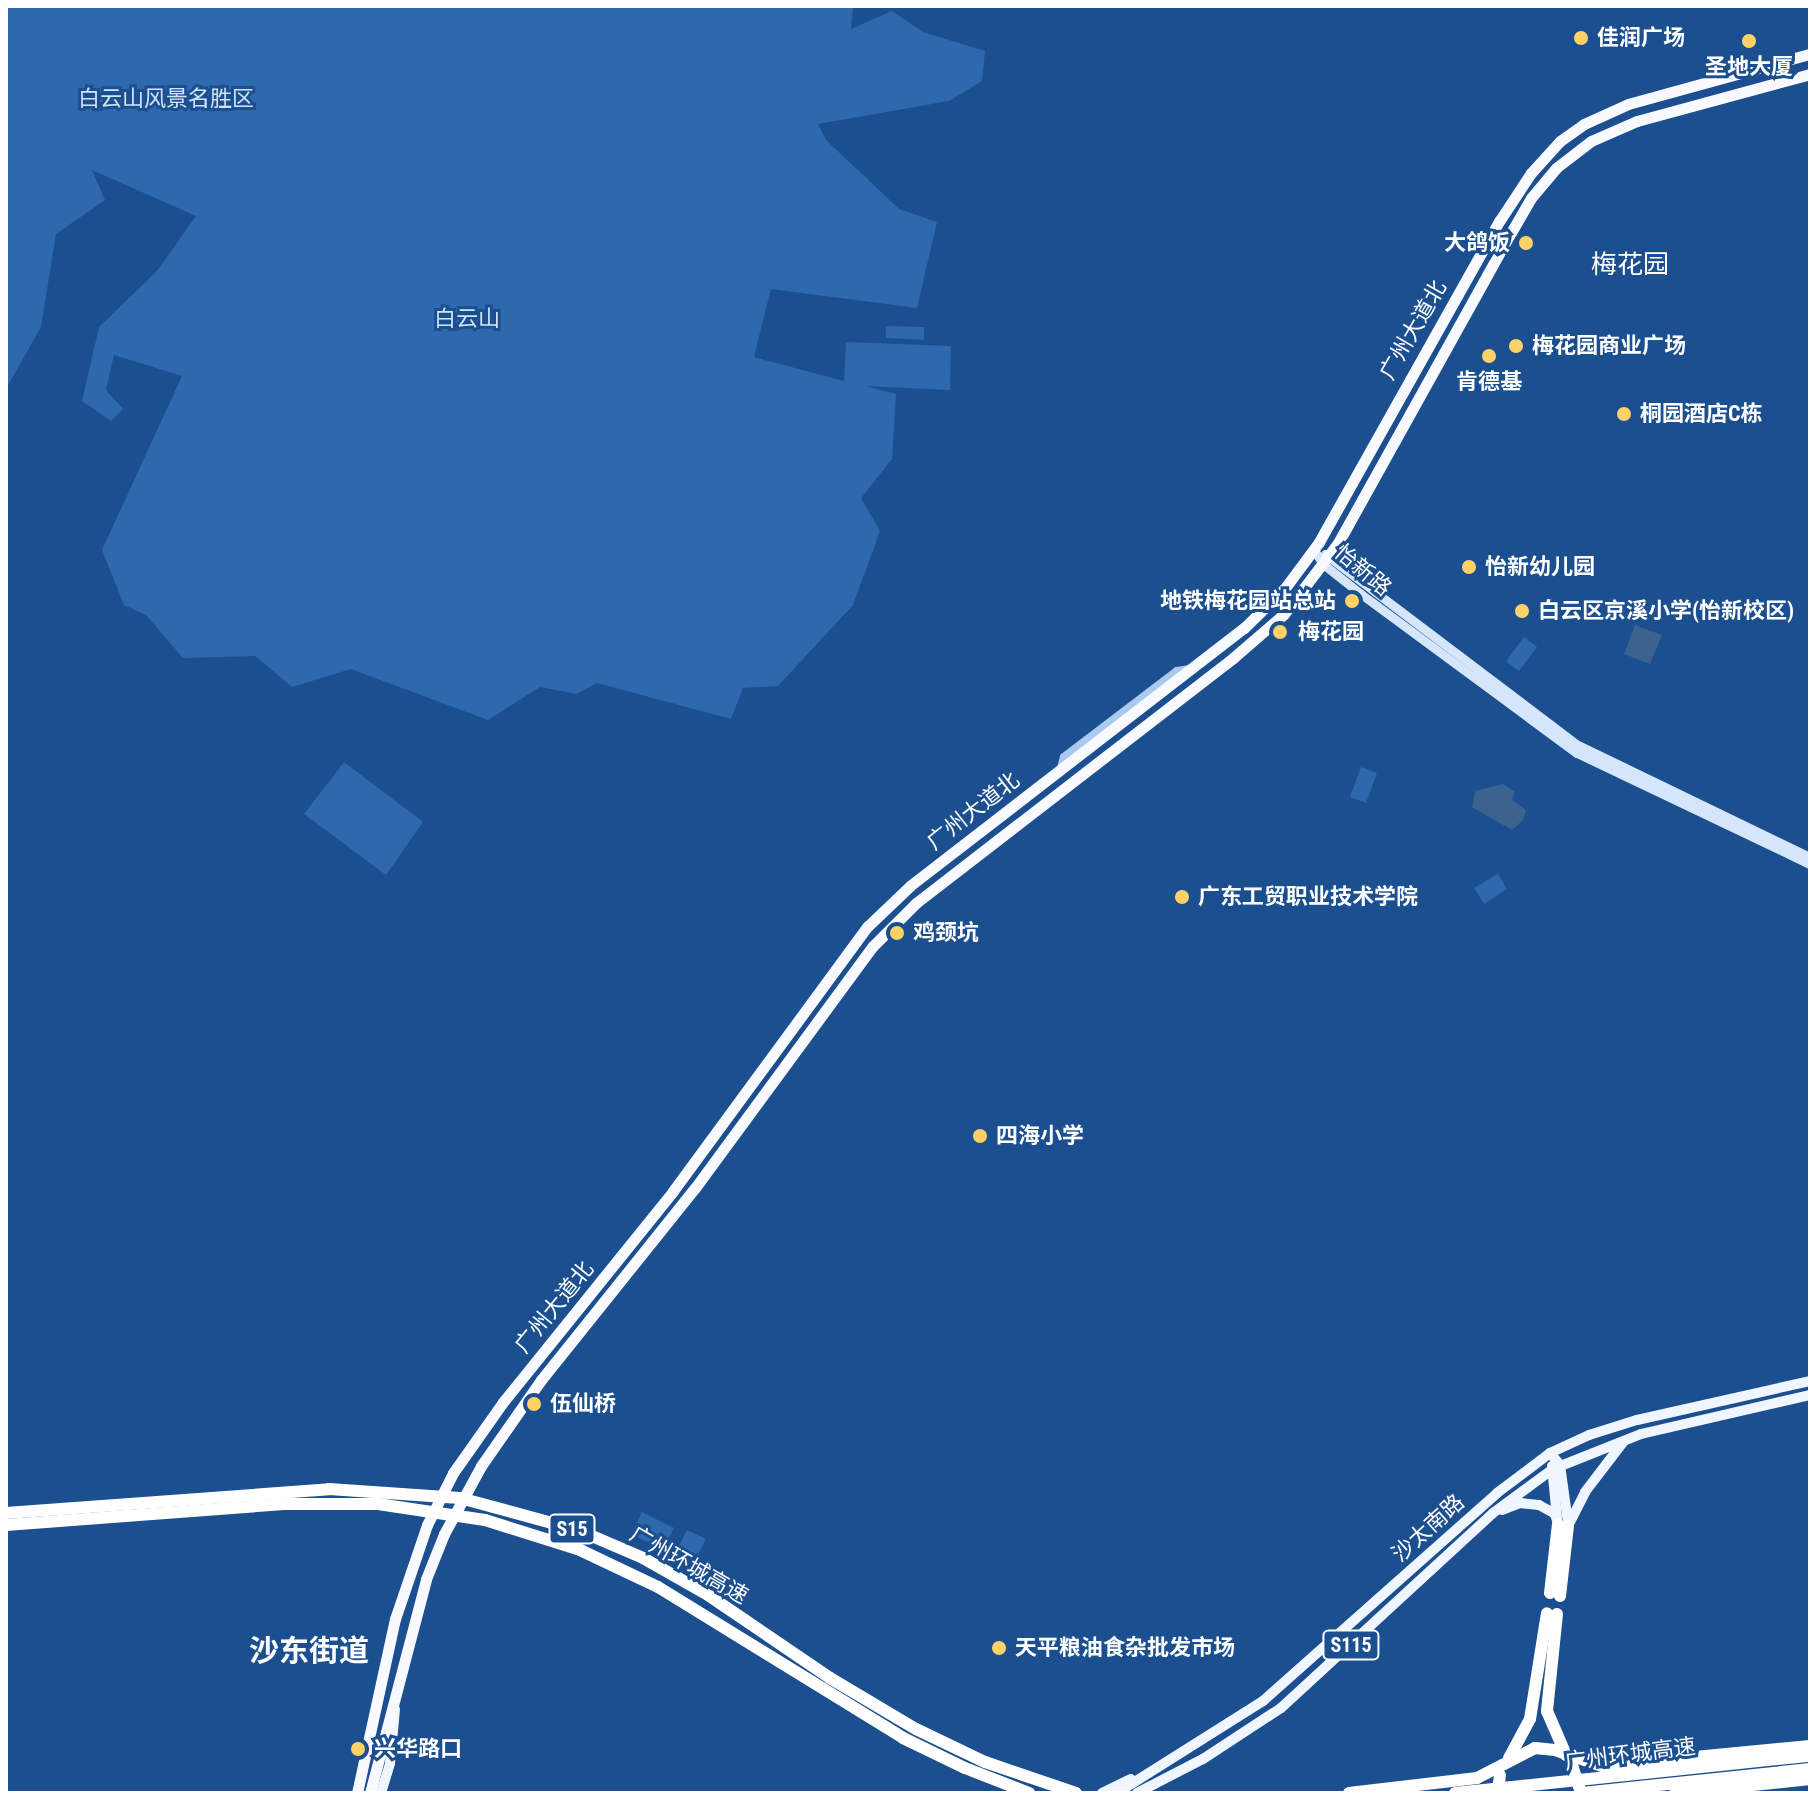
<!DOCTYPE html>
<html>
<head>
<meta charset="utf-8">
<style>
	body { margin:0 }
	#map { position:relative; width:1816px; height:1799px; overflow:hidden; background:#1b4f8f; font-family:"Roboto Condensed","Noto Sans SC",sans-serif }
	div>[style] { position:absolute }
	.green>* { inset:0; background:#2e69ad }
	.water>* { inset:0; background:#3c6290 }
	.tertiary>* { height:8px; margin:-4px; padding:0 4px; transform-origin:4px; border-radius:4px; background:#a9c9ee }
	.secondary>* { height:9px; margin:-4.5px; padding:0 4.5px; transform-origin:4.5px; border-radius:4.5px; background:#d6e6fa }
	.primary>* { height:10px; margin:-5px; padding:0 5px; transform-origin:5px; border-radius:5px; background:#f0f6ff }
	.trunk>* { height:11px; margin:-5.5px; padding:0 5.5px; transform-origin:5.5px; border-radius:5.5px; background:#f8faff }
	.motorway>* { height:12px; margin:-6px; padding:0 6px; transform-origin:6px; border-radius:6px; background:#fff }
	.motorway-bridge>* { height:12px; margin:-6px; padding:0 6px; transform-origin:6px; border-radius:6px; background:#fff }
	.dots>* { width:22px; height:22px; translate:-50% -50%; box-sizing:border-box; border:4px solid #1b4f8f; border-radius:50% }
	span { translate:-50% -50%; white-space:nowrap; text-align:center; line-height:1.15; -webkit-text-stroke:6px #1b4f8f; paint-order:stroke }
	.shield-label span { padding:2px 6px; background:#1b4f8f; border:2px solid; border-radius:6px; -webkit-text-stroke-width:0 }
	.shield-label { font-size:20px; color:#fff; font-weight:700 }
	.poi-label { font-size:22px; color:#fff; font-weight:700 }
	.left { translate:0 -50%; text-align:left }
	.right { translate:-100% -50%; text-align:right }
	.park-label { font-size:22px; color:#cfe3fa }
	.street-label { font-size:22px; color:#fff }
	.quarter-label { font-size:26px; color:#fff }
	.district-label { font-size:30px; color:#fff; font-weight:700 }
	.frame { position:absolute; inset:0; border:8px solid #fff; pointer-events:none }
</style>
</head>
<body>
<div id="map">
	<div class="green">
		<div style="clip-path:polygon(6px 6px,853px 6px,851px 29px,892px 11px,923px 32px,985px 51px,982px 81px,949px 101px,818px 124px,826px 140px,899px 209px,937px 222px,917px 308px,771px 289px,754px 357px,844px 381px,846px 342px,951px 346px,950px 390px,865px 386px,896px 394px,892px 459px,861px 498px,880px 531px,853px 605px,778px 686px,743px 688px,731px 719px,597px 683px,576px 694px,540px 687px,488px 720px,351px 669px,292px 687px,255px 656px,183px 658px,146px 615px,124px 605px,102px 550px,182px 376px,114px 355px,106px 390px,123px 409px,111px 421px,82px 401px,99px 327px,157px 271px,196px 216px,92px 170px,105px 200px,56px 234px,41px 327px,6px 389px)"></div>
		<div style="clip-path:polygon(886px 326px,924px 327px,924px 340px,886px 338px)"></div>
		<div style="clip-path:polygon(1524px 637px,1537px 647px,1519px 671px,1506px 661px)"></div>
		<div style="clip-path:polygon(344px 762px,423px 822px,386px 875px,304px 814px)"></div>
		<div style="clip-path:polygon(1361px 767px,1377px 773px,1366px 803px,1350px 797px)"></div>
		<div style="clip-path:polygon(1498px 874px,1507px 889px,1484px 904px,1474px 888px)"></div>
		<div style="clip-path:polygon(642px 1512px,674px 1528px,663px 1550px,631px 1534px)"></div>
		<div style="clip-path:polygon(687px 1530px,706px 1539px,690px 1570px,671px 1561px)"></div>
	</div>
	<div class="water">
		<div style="clip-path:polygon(1635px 625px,1662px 635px,1650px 664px,1624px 654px)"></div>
		<div style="clip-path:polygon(1503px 784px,1515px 792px,1512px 800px,1526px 810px,1523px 820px,1512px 830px,1472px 807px,1475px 791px)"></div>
	</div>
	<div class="tertiary">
		<div style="left:1061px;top:768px;width:11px;rotate:-75deg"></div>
		<div style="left:1064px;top:757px;width:142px;rotate:-37.3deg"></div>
		<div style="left:1177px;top:671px;width:13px;rotate:-9deg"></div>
	</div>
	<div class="secondary">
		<div style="left:1314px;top:550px;width:17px;rotate:57deg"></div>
		<div style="left:1323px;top:564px;width:48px;rotate:38.3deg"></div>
		<div style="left:1361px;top:594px;width:268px;rotate:36.4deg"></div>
		<div style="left:1577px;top:753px;width:258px;rotate:25.5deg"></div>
		<div style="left:1325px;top:554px;width:317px;rotate:37.1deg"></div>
		<div style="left:1578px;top:745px;width:258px;rotate:25.8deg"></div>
	</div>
	<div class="primary">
		<div style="left:1550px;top:1453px;width:16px;rotate:50deg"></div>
		<div style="left:1560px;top:1465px;width:59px;rotate:82.1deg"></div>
		<div style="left:1552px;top:1466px;width:52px;rotate:84.5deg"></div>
		<div style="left:1502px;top:1510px;width:19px;rotate:-21deg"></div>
		<div style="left:1520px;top:1503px;width:19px;rotate:6deg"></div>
		<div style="left:1539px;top:1505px;width:18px;rotate:29deg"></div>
		<div style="left:1555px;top:1514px;width:10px;rotate:73deg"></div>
		<div style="left:1568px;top:1526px;width:38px;rotate:-63deg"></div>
		<div style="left:1585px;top:1492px;width:64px;rotate:-52.6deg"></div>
		<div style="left:381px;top:1793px;width:31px;rotate:-73deg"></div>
		<div style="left:390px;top:1763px;width:54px;rotate:-84.7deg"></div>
		<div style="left:1102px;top:1793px;width:32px;rotate:-26deg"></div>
		<div style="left:1117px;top:1793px;width:173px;rotate:-32.2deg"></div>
		<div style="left:1263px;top:1701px;width:313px;rotate:-41.6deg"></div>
		<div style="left:1497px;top:1493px;width:66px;rotate:-37deg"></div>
		<div style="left:1550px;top:1453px;width:43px;rotate:-24.8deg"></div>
		<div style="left:1589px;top:1435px;width:50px;rotate:-17.4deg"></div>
		<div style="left:1637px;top:1420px;width:177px;rotate:-12.7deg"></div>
		<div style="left:1137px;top:1793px;width:74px;rotate:-27.3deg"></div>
		<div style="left:1203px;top:1759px;width:93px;rotate:-33.2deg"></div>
		<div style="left:1281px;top:1708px;width:288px;rotate:-42.6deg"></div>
		<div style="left:1493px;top:1513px;width:74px;rotate:-36.3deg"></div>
		<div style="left:1553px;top:1469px;width:95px;rotate:-21.7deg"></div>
		<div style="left:1641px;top:1434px;width:173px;rotate:-13deg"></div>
	</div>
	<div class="trunk">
		<div style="left:357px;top:1793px;width:178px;rotate:-77.7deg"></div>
		<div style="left:395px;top:1619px;width:99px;rotate:-71.2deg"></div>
		<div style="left:427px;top:1525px;width:58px;rotate:-63.4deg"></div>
		<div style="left:453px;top:1473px;width:87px;rotate:-54.8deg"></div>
		<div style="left:503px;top:1402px;width:271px;rotate:-51.1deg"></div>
		<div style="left:673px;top:1191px;width:329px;rotate:-53.7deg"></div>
		<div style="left:868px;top:926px;width:59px;rotate:-43.6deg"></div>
		<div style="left:911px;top:885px;width:421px;rotate:-37.7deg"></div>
		<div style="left:1244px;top:628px;width:57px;rotate:-44.3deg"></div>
		<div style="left:1285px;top:588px;width:57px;rotate:-53.5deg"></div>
		<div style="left:1319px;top:542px;width:369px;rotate:-60.7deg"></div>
		<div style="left:1500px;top:220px;width:56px;rotate:-56.6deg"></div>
		<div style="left:1531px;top:173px;width:43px;rotate:-47.8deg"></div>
		<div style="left:1560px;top:141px;width:29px;rotate:-35deg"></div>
		<div style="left:1584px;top:124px;width:48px;rotate:-24.4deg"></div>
		<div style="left:1628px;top:104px;width:189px;rotate:-15.4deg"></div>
		<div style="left:370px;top:1793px;width:221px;rotate:-75.3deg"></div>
		<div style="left:426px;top:1579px;width:48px;rotate:-68.2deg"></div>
		<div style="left:444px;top:1534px;width:77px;rotate:-61.4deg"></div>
		<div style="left:481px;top:1466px;width:105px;rotate:-55.1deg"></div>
		<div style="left:541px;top:1380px;width:246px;rotate:-51.3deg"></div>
		<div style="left:695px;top:1188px;width:300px;rotate:-53.7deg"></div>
		<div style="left:873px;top:946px;width:61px;rotate:-45deg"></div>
		<div style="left:916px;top:903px;width:401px;rotate:-37.7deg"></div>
		<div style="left:1233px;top:658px;width:67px;rotate:-40.8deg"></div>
		<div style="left:1284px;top:614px;width:89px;rotate:-52.7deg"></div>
		<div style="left:1338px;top:543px;width:357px;rotate:-60.9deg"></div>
		<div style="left:1512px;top:231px;width:38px;rotate:-60deg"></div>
		<div style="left:1531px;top:198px;width:39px;rotate:-50deg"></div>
		<div style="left:1556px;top:168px;width:44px;rotate:-37.6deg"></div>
		<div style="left:1591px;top:141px;width:50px;rotate:-23.5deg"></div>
		<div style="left:1637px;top:121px;width:179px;rotate:-15.2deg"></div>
	</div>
	<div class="motorway">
		<div style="left:1550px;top:1593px;width:69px;rotate:-83.4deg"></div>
		<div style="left:1560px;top:1596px;width:70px;rotate:-83.5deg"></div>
		<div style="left:1557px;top:1614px;width:98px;rotate:95.9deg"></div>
		<div style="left:1547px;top:1711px;width:48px;rotate:66.6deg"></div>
		<div style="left:1509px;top:1758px;width:44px;rotate:-61.7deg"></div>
		<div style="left:1530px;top:1719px;width:107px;rotate:-80.9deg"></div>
		<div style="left:1349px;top:1793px;width:129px;rotate:-6.7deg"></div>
		<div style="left:1477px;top:1778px;width:65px;rotate:-27.3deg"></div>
		<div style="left:1535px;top:1748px;width:20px;rotate:6deg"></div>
		<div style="left:1555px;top:1750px;width:50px;rotate:18.8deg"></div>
		<div style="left:1602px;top:1766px;width:209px;rotate:-5.5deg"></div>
		<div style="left:1455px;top:1793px;width:357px;rotate:-6deg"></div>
		<div style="left:1582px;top:1793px;width:229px;rotate:-6deg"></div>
		<div style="left:1675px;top:1793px;width:136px;rotate:-5.9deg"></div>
	</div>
	<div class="motorway-bridge">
		<div style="left:6px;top:1513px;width:324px;rotate:-4.2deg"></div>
		<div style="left:329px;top:1489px;width:131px;rotate:3.9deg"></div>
		<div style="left:460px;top:1498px;width:122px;rotate:15.2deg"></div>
		<div style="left:578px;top:1530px;width:71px;rotate:23.3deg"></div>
		<div style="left:643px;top:1558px;width:75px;rotate:29.6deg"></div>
		<div style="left:708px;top:1595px;width:148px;rotate:34.2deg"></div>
		<div style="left:830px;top:1678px;width:100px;rotate:30.7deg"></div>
		<div style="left:916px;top:1729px;width:76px;rotate:25.6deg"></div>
		<div style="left:985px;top:1762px;width:96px;rotate:18.8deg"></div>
		<div style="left:6px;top:1525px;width:282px;rotate:-4.3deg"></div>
		<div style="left:287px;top:1504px;width:91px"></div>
		<div style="left:378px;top:1504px;width:108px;rotate:8.5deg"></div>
		<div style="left:485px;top:1520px;width:100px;rotate:17.5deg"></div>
		<div style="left:580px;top:1550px;width:86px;rotate:25.4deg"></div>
		<div style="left:658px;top:1587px;width:288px;rotate:31.6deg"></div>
		<div style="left:903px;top:1738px;width:69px;rotate:25.8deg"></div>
		<div style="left:965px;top:1768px;width:69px;rotate:21.3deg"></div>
		<div style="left:1572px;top:1765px;width:29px;rotate:72deg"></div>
		<div style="left:1498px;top:1793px;width:18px;rotate:-84deg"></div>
	</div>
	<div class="dots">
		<div style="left:1581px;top:38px;background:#ffd166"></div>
		<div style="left:1749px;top:41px;background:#ffd166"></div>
		<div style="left:1526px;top:243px;background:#ffd166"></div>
		<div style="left:1516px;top:346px;background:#ffd166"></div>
		<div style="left:1489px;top:356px;background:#ffd166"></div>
		<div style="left:1624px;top:414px;background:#ffd166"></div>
		<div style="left:1469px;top:567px;background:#ffd166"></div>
		<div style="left:1352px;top:601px;background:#ffd166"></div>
		<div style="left:1522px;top:611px;background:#ffd166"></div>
		<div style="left:1280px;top:632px;background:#ffd166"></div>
		<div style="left:1182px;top:897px;background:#ffd166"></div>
		<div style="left:897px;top:933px;background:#ffd166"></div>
		<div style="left:980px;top:1136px;background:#ffd166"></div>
		<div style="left:534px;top:1404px;background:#ffd166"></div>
		<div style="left:999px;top:1648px;background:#ffd166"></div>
		<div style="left:358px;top:1749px;background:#ffd166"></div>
	</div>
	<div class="shield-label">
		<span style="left:572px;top:1529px">S15</span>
		<span style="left:1351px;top:1645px">S115</span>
	</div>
	<div class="poi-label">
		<span class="left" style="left:1597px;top:38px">佳润广场</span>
		<span style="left:1749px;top:67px">圣地大厦</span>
		<span class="right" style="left:1510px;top:243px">大鸽饭</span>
		<span class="left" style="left:1532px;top:346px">梅花园商业广场</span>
		<span style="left:1489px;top:382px">肯德基</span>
		<span class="left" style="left:1640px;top:414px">桐园酒店C栋</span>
		<span class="left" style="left:1485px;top:567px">怡新幼儿园</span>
		<span class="right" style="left:1336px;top:601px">地铁梅花园站总站</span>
		<span class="left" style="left:1538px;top:611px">白云区京溪小学(怡新校区)</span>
		<span class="left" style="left:1298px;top:632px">梅花园</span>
		<span class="left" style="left:1198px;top:897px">广东工贸职业技术学院</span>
		<span class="left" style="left:913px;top:933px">鸡颈坑</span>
		<span class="left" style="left:996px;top:1136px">四海小学</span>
		<span class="left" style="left:550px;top:1404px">伍仙桥</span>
		<span class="left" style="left:1015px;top:1648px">天平粮油食杂批发市场</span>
		<span class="left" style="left:374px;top:1749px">兴华路口</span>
	</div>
	<div class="park-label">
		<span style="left:166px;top:99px">白云山风景名胜区</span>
		<span style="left:467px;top:319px">白云山</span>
	</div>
	<div class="street-label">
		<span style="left:1413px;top:330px;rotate:-60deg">广州大道北</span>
		<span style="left:1363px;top:570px;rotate:40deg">怡新路</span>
		<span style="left:973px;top:811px;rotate:-38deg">广州大道北</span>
		<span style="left:554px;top:1307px;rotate:-51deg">广州大道北</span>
		<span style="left:1428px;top:1528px;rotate:-42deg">沙太南路</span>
		<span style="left:689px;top:1565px;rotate:30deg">广州环城高速</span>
		<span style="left:1630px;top:1754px;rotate:-7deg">广州环城高速</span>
	</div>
	<div class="quarter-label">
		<span style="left:1630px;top:265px">梅花园</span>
	</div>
	<div class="district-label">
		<span style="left:309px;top:1651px">沙东街道</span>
	</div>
	<div class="frame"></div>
</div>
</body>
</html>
